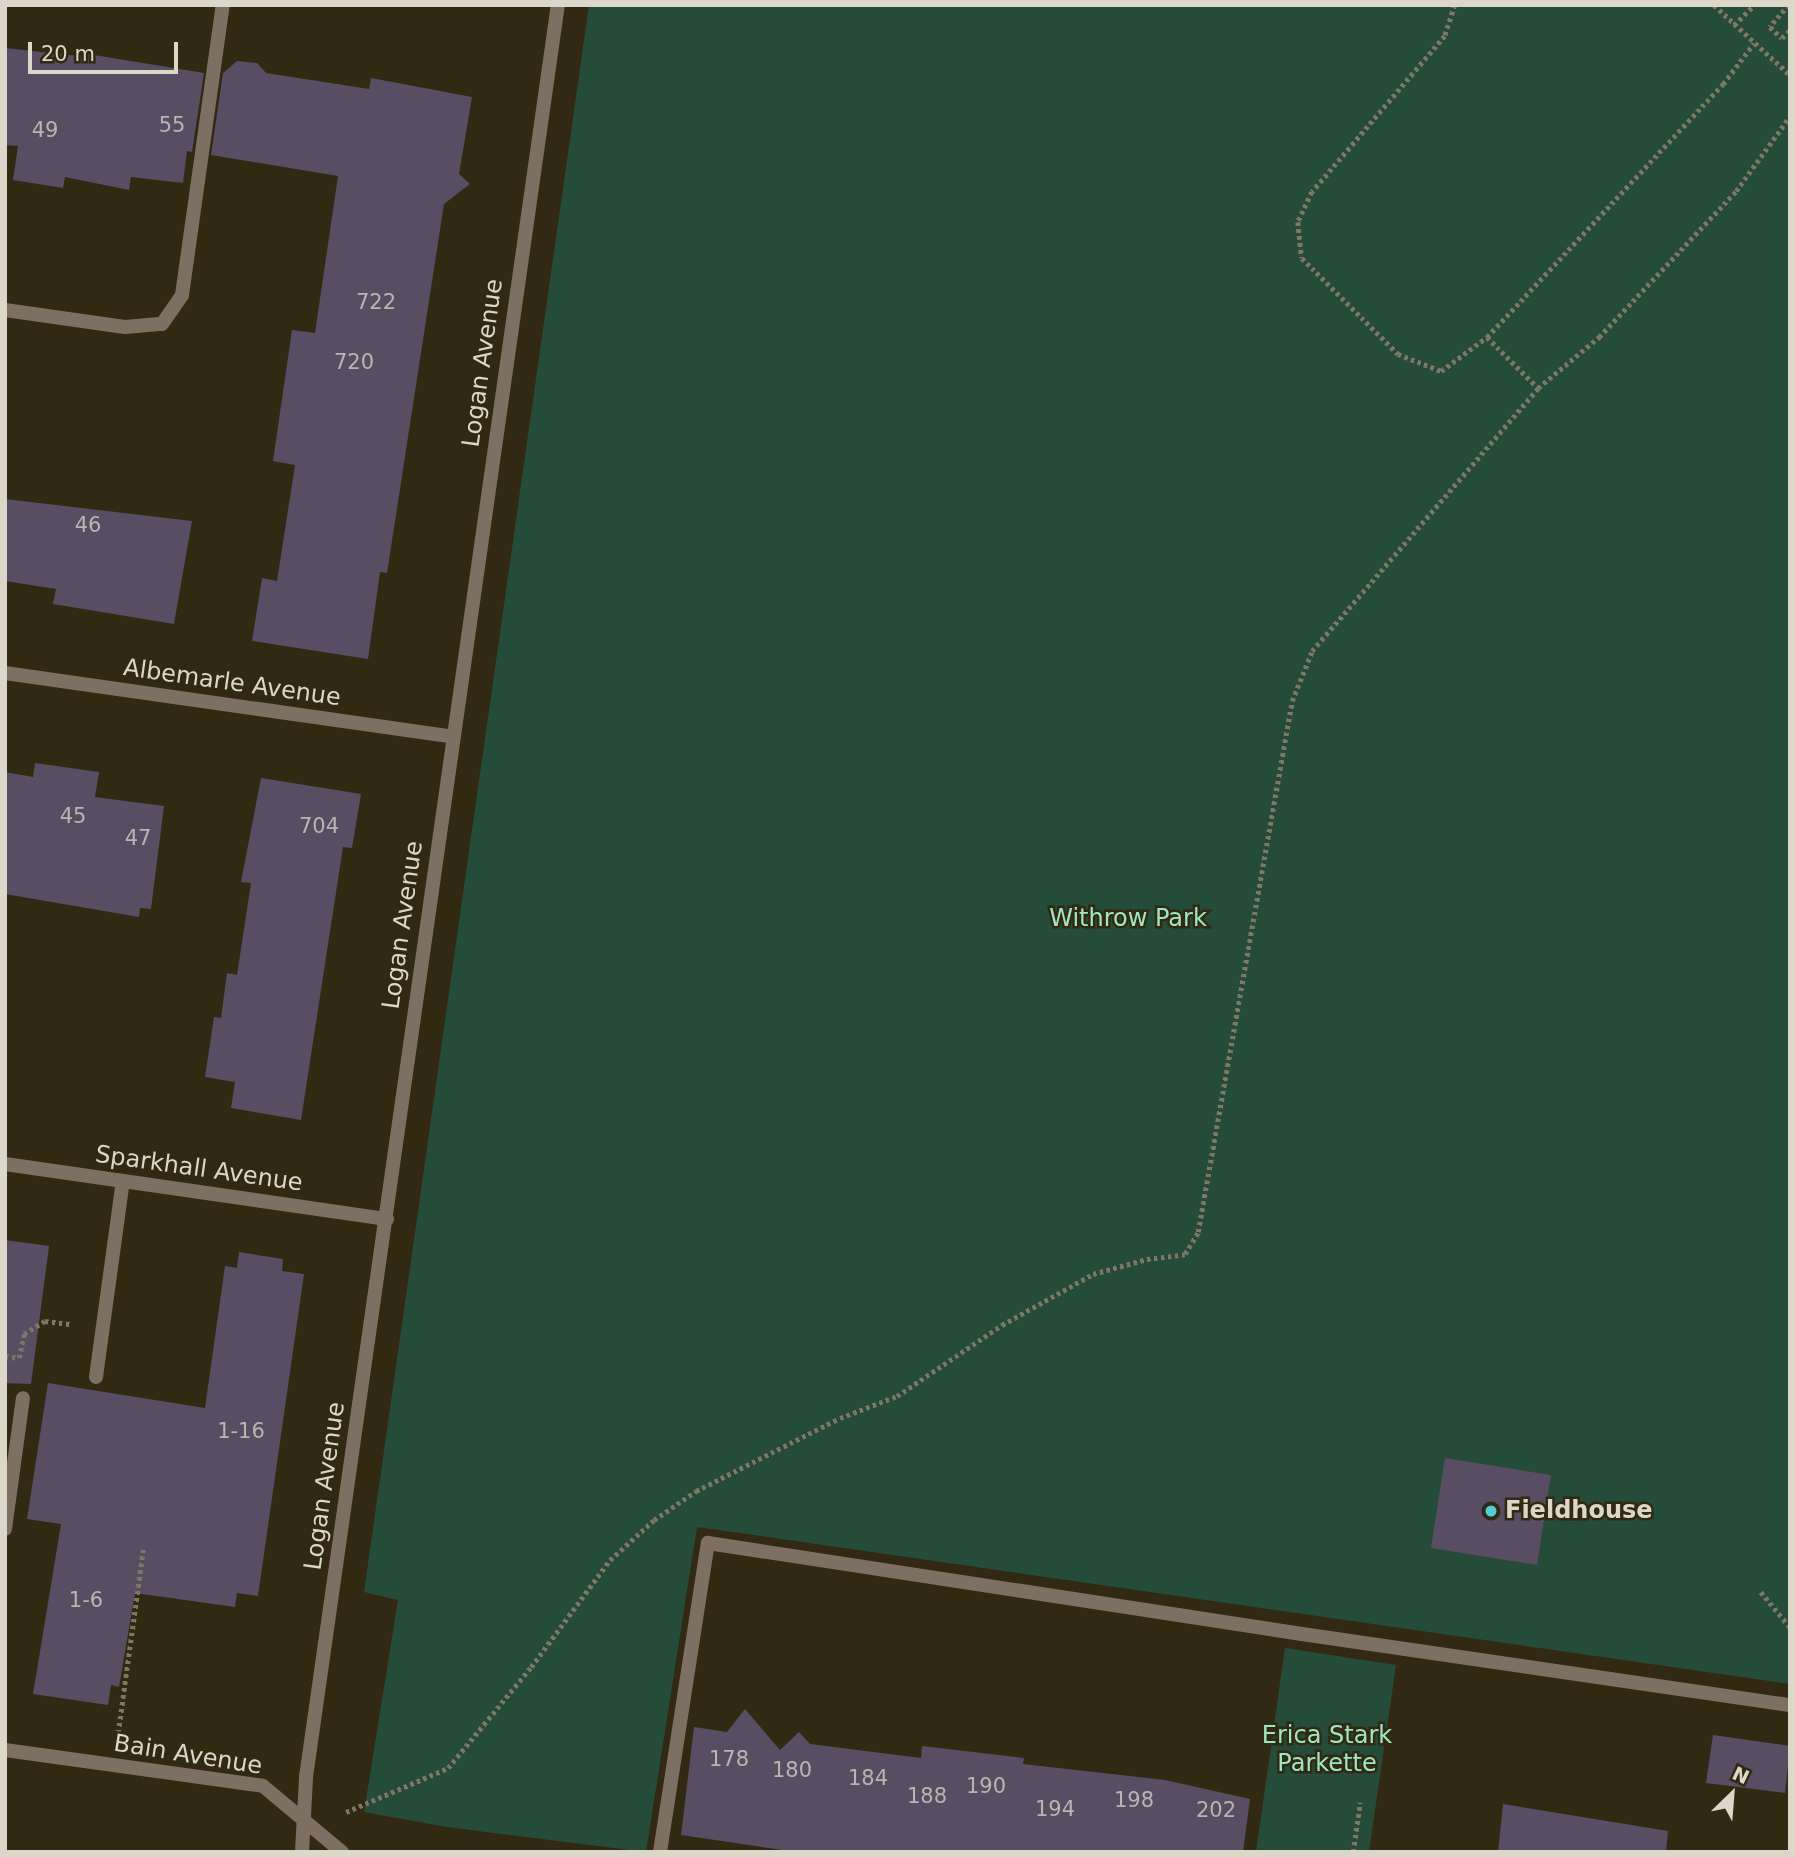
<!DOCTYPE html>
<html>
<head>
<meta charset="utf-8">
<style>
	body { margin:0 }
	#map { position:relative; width:1795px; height:1857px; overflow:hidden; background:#322912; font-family:"DejaVu Sans",sans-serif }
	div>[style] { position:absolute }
	.green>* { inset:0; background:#244c39 }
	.building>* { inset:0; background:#594d64 }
	.path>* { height:4.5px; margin-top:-2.25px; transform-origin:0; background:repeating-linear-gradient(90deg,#7e7764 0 3.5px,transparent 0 7px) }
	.service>* { height:14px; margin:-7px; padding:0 7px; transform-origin:7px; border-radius:7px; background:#7e6f63 }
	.minor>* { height:14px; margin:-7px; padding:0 7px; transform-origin:7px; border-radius:7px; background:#7e6f63 }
	.dots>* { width:19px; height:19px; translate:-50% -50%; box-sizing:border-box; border:4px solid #322912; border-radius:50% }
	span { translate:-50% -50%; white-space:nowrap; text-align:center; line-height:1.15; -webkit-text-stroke:5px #322912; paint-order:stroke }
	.number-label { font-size:21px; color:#bcb4b0 }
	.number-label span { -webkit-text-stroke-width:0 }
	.street-label { font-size:24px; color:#ddd7c9 }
	.park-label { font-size:24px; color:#9de7c2 }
	.poi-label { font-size:24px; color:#ddd7c9; font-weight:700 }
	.left { translate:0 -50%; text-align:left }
	.frame { position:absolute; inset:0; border:7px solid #ddd7c9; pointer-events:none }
	.north { position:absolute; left:1697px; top:1759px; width:70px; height:70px; -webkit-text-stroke:5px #322912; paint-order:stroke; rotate:25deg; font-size:19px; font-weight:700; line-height:28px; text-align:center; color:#ddd7c9 }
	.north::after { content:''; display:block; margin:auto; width:24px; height:32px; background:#ddd7c9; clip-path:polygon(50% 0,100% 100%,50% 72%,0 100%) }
	.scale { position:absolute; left:28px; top:42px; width:150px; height:32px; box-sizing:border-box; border:4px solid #ddd7c9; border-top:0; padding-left:9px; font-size:21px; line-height:24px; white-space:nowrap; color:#ddd7c9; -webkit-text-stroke:5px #322912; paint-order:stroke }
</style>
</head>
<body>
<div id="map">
	<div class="green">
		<div style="clip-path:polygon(589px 5px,1790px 5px,1790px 1684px,697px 1527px,646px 1852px,447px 1827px,364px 1812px,398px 1600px,364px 1592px)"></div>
		<div style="clip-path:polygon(1285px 1648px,1396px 1665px,1369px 1852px,1256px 1852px)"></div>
	</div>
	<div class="building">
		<div style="clip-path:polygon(5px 48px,88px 57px,88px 54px,204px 73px,192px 152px,187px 151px,183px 183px,131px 177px,129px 190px,65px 177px,63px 188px,13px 180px,18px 146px,5px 145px)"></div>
		<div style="clip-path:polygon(237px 61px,257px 63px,266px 73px,369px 89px,371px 78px,472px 97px,459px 174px,470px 184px,444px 204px,387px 573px,380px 572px,368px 659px,252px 641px,262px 578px,277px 581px,295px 465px,273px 461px,292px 330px,315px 333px,338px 176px,211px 155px,223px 73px)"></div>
		<div style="clip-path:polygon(5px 499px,192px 521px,174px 624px,53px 604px,56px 589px,5px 581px)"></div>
		<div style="clip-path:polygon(35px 763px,99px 772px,95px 797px,164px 806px,151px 909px,140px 908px,139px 917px,5px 894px,5px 772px,33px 777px)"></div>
		<div style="clip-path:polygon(261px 778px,361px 794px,352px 848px,343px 847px,301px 1120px,231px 1108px,235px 1082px,205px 1077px,214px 1017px,221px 1018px,227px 973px,237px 975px,251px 883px,241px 882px)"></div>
		<div style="clip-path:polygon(5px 1240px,49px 1246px,31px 1384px,5px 1383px)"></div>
		<div style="clip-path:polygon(239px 1252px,283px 1259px,282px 1271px,304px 1274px,258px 1596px,237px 1593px,235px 1607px,135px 1593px,119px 1687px,111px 1685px,108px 1705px,33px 1694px,61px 1524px,27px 1519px,48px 1383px,205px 1408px,225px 1266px,237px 1268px)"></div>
		<div style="clip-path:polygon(1445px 1458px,1551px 1475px,1537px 1565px,1431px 1548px)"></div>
		<div style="clip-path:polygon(745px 1709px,780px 1750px,799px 1732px,810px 1744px,921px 1758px,922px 1746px,1024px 1758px,1023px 1764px,1165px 1780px,1250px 1799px,1243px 1852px,796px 1852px,681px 1835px,694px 1727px,727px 1732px)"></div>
		<div style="clip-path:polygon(1713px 1735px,1790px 1746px,1785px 1793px,1706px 1783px)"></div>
		<div style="clip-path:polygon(1503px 1804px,1668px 1831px,1666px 1852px,1498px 1852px)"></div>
	</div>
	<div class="path">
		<div style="left:1455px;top:5px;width:33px;rotate:108deg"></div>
		<div style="left:1445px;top:36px;width:205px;rotate:130.4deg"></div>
		<div style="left:1312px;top:192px;width:33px;rotate:115deg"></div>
		<div style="left:1298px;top:222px;width:36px;rotate:84deg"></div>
		<div style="left:1302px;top:258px;width:136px;rotate:45deg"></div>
		<div style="left:1398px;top:354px;width:46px;rotate:21.6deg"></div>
		<div style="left:1441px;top:371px;width:57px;rotate:-36.5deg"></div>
		<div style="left:1487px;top:337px;width:346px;rotate:-47deg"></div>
		<div style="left:1723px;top:84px;width:51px;rotate:-52.9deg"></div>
		<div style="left:1714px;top:5px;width:103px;rotate:42.6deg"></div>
		<div style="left:1789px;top:5px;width:29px;rotate:131deg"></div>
		<div style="left:1770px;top:27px;width:16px;rotate:43deg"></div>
		<div style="left:1782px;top:38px;width:11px;rotate:-45deg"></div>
		<div style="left:1734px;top:25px;width:28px;rotate:-45deg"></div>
		<div style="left:1487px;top:337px;width:72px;rotate:45deg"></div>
		<div style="left:5px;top:1356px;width:14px;rotate:8deg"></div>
		<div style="left:19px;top:1358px;width:25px;rotate:-78deg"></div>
		<div style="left:24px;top:1334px;width:25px;rotate:-32deg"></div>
		<div style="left:45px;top:1321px;width:26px;rotate:7deg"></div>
		<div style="left:1761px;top:1592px;width:45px;rotate:50.4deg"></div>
		<div style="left:118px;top:1733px;width:185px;rotate:-82.2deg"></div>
		<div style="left:346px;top:1812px;width:111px;rotate:-23.3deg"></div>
		<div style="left:448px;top:1768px;width:131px;rotate:-50.6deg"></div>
		<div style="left:531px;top:1667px;width:133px;rotate:-53.6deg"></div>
		<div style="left:610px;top:1560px;width:59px;rotate:-42.3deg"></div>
		<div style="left:654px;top:1520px;width:51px;rotate:-34.6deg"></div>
		<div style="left:696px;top:1491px;width:161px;rotate:-26.9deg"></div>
		<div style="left:840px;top:1418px;width:61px;rotate:-21.1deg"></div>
		<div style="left:897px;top:1396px;width:127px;rotate:-34.1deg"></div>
		<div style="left:1002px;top:1325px;width:104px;rotate:-29.3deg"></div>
		<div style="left:1093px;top:1274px;width:56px;rotate:-15.5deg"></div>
		<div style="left:1147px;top:1259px;width:38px;rotate:-7deg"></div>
		<div style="left:1185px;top:1254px;width:26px;rotate:-59deg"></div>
		<div style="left:1198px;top:1232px;width:539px;rotate:-79.96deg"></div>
		<div style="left:1292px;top:701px;width:54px;rotate:-68.2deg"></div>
		<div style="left:1312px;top:651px;width:347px;rotate:-49.3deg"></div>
		<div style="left:1538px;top:388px;width:80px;rotate:-39.9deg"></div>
		<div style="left:1599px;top:337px;width:200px;rotate:-46.8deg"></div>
		<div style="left:1736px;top:191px;width:92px;rotate:-54.2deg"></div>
		<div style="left:1353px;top:1852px;width:50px;rotate:-82deg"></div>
	</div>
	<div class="service">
		<div style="left:5px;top:310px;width:121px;rotate:8.1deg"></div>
		<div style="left:125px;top:327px;width:37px;rotate:-5deg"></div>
		<div style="left:162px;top:324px;width:35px;rotate:-55deg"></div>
		<div style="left:182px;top:295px;width:293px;rotate:-82deg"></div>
		<div style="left:96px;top:1377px;width:198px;rotate:-82.2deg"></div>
		<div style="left:5px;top:1529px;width:132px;rotate:-82.2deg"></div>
		<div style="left:660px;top:1852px;width:313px;rotate:-81.2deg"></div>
		<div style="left:708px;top:1543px;width:601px;rotate:8.71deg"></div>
		<div style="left:1302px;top:1634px;width:493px;rotate:8.3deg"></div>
	</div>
	<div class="minor">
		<div style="left:5px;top:673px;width:452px;rotate:8.1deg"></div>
		<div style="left:5px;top:1164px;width:386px;rotate:8.2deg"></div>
		<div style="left:5px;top:1750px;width:260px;rotate:7.9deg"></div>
		<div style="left:263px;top:1786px;width:103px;rotate:39.9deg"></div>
		<div style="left:302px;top:1852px;width:75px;rotate:-86.9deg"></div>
		<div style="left:306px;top:1777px;width:1790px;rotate:-81.91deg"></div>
	</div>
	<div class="dots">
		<div style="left:1491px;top:1511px;background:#52ccd5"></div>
	</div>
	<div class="number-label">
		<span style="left:172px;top:125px">55</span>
		<span style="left:45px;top:130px">49</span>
		<span style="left:376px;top:302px">722</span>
		<span style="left:354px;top:362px">720</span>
		<span style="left:88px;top:525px">46</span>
		<span style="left:73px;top:816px">45</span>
		<span style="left:319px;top:826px">704</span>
		<span style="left:138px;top:838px">47</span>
		<span style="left:241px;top:1431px">1-16</span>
		<span style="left:86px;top:1600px">1-6</span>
		<span style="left:729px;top:1759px">178</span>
		<span style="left:792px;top:1770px">180</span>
		<span style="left:868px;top:1778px">184</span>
		<span style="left:986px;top:1786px">190</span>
		<span style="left:927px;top:1796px">188</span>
		<span style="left:1134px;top:1800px">198</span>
		<span style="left:1055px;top:1809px">194</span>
		<span style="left:1216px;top:1810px">202</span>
	</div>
	<div class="street-label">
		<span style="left:483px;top:363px;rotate:-82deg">Logan Avenue</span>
		<span style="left:232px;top:683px;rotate:8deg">Albemarle Avenue</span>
		<span style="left:403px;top:925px;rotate:-82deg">Logan Avenue</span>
		<span style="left:199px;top:1169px;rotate:8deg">Sparkhall Avenue</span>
		<span style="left:325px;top:1486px;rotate:-82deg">Logan Avenue</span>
		<span style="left:188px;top:1755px;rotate:9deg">Bain Avenue</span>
	</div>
	<div class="park-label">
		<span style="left:1128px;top:919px">Withrow Park</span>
		<span style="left:1327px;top:1750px">Erica Stark<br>Parkette</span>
	</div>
	<div class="poi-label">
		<span class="left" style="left:1505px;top:1511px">Fieldhouse</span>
	</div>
	<div class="frame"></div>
	<div class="north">N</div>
	<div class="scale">20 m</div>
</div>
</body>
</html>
